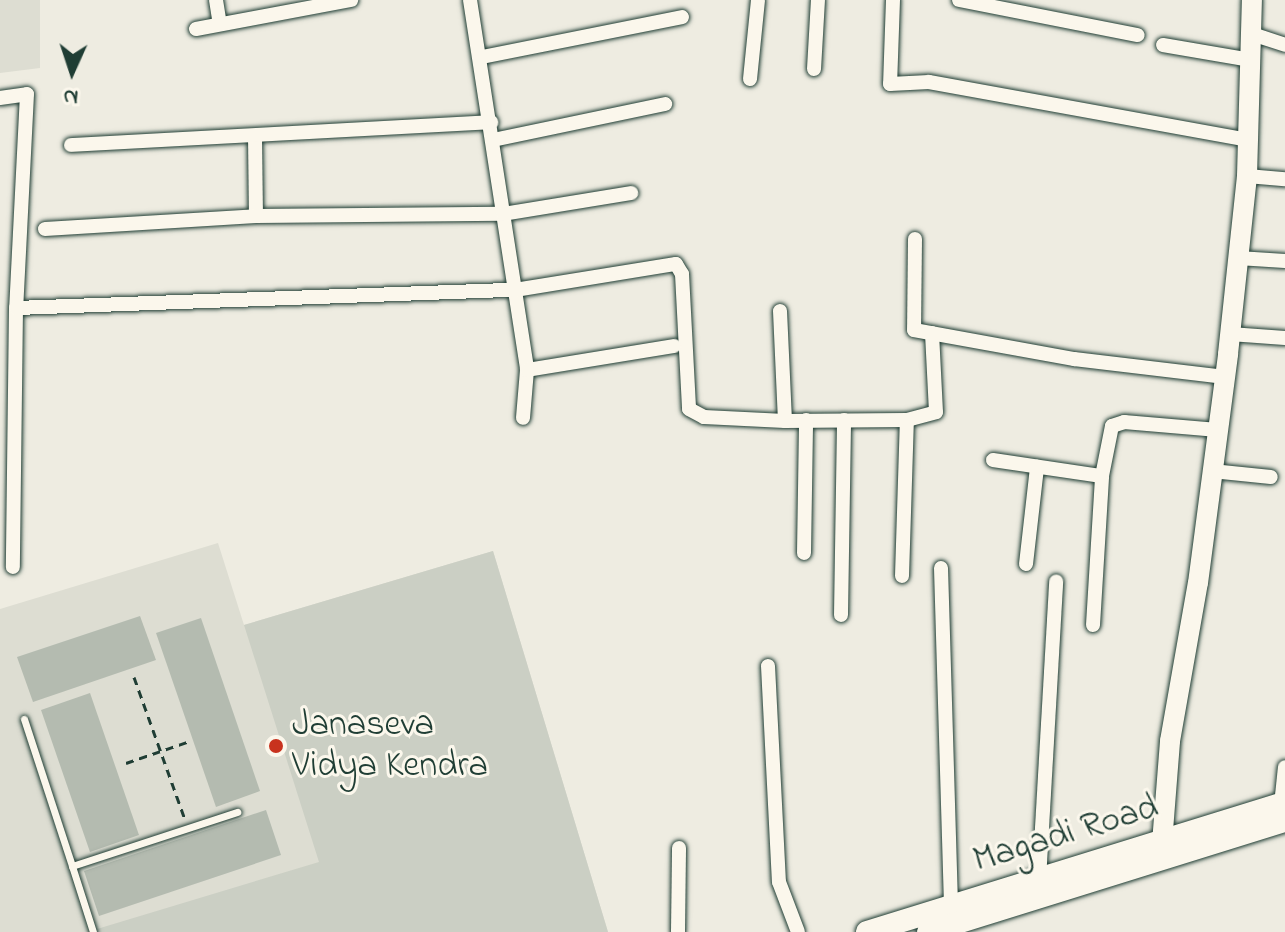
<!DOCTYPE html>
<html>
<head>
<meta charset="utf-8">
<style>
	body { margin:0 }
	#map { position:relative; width:1285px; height:932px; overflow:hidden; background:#eeece1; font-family:"Indie Flower",sans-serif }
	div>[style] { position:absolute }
	.built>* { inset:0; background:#ddddd2 }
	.green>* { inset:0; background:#cbcfc4 }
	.building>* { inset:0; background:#b4bbb0 }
	.path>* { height:3px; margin-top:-1.5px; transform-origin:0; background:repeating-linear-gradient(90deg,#1f3d34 0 8px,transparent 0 14px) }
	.roads { filter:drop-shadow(0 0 2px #1f3d34) drop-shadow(0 0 2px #1f3d34) }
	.lane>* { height:7px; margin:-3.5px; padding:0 3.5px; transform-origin:3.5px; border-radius:3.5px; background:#fbf7ec }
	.street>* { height:14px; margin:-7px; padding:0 7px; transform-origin:7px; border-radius:7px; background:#fbf7ec }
	.secondary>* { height:20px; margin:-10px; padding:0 10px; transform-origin:10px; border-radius:10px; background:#fbf7ec }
	.primary>* { height:22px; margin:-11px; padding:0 11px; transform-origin:11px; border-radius:11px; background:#fbf7ec }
	.dots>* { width:22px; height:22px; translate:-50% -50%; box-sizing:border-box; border:4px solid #fbf7ec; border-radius:50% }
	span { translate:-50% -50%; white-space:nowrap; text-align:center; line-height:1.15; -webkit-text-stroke:6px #fbf7ec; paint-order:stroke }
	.poi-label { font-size:36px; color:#1f3d34 }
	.left { translate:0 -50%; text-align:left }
	.street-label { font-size:36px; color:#1f3d34 }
	.north { position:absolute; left:32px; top:32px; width:80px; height:80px; -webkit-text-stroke:6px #fbf7ec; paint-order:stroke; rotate:183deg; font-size:22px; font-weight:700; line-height:32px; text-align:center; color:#1f3d34 }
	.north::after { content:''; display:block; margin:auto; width:28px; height:36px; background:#1f3d34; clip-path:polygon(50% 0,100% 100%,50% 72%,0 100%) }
</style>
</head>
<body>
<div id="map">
	<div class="built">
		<div style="clip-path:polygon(0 0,40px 0,40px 68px,0 73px)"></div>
		<div style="clip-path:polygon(218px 543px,244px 625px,493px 551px,608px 932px,0 932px,0 609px)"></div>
	</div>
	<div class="green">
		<div style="clip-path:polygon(493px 551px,608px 932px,87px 932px,319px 862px,244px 625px)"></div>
	</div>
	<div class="building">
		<div style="clip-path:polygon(140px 616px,156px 660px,33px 702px,17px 657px)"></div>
		<div style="clip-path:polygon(201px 618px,260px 791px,216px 807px,156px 633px)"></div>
		<div style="clip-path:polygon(90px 693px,139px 835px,90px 852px,41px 710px)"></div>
		<div style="clip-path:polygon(266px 810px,281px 855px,99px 916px,84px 871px)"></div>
	</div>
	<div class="path">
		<div style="left:134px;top:677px;width:149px;rotate:70.3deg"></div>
		<div style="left:126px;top:763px;width:68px;rotate:-19deg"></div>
	</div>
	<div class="roads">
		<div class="lane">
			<div style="left:24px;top:719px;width:155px;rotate:71.9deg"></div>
			<div style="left:72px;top:866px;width:174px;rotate:-18.1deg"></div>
			<div style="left:72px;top:866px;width:69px;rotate:72.3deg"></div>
		</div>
		<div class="street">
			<div style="left:216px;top:0;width:24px;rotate:81deg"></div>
			<div style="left:470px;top:0;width:374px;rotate:81.2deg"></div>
			<div style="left:527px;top:370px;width:48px;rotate:94.8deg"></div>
			<div style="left:893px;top:0;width:84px;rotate:92deg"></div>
			<div style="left:890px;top:84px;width:39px;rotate:-3deg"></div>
			<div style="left:929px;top:82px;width:324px;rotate:10.3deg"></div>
			<div style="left:959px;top:0;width:182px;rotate:11.1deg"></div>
			<div style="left:196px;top:29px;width:158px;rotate:-10.6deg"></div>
			<div style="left:1252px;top:34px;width:35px;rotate:18deg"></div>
			<div style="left:1163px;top:45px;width:89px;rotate:9.7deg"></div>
			<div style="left:482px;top:57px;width:204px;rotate:-11.3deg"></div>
			<div style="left:814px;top:69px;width:69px;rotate:-86.7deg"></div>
			<div style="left:750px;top:79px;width:79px;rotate:-84.2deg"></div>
			<div style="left:0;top:98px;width:27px;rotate:-8deg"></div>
			<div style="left:27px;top:94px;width:214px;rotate:92.9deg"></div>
			<div style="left:16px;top:308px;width:259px;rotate:90.7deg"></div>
			<div style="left:255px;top:136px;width:80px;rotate:89.3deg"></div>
			<div style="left:493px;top:140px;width:176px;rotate:-11.8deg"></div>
			<div style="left:71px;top:145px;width:421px;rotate:-3.1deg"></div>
			<div style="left:1247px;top:176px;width:38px;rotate:5deg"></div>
			<div style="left:45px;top:229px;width:211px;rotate:-3.5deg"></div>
			<div style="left:256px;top:216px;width:247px;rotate:-0.5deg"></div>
			<div style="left:503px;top:214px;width:130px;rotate:-9.3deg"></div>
			<div style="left:915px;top:239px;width:91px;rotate:90.6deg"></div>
			<div style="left:914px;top:330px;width:163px;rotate:10.3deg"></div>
			<div style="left:1074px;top:359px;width:152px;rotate:6.8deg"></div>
			<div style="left:1238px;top:258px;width:47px;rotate:3.7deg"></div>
			<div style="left:16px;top:308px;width:499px;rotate:-2.1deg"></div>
			<div style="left:515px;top:290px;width:163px;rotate:-9.2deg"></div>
			<div style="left:676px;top:264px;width:12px;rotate:59deg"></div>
			<div style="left:682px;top:274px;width:135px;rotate:87deg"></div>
			<div style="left:689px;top:409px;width:17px;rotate:28deg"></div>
			<div style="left:704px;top:417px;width:81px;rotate:2.8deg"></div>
			<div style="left:785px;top:421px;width:122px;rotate:-0.5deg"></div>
			<div style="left:907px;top:420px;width:30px;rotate:-15deg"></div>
			<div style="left:936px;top:412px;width:79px;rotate:-92.9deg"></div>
			<div style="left:780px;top:311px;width:110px;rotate:87.4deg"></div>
			<div style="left:1230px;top:334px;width:55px;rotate:4.2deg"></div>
			<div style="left:527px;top:370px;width:149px;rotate:-9.3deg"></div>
			<div style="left:993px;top:460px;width:110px;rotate:8.4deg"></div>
			<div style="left:1102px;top:476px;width:51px;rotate:-78.7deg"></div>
			<div style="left:1112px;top:426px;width:13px;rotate:-18deg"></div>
			<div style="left:1124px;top:422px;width:94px;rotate:4.9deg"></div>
			<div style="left:1212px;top:471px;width:59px;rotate:5.8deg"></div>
			<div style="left:804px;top:553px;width:133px;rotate:-89.1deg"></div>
			<div style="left:1026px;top:564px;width:98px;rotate:-83.5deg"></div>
			<div style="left:941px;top:568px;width:337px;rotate:88.3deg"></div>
			<div style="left:902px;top:576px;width:156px;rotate:-88.2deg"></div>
			<div style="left:841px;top:615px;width:195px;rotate:-89.1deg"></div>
			<div style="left:1093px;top:625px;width:149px;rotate:-86.5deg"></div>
			<div style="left:768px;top:666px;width:216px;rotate:87.1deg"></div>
			<div style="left:779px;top:882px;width:53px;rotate:69.2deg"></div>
			<div style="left:1281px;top:805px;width:38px;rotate:-84deg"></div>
			<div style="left:1039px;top:880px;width:299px;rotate:-86.7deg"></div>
			<div style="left:678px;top:932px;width:84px;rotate:-89.3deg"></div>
		</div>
		<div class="secondary">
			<div style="left:1161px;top:856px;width:115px;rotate:-85.5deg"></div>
			<div style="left:1170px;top:741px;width:160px;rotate:-80deg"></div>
			<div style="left:1198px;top:583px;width:231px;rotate:-82.5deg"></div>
			<div style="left:1228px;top:354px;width:179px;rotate:-83.9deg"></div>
			<div style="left:1247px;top:176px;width:176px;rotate:-88.4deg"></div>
		</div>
		<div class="primary">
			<div style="left:867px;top:932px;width:437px;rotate:-17.2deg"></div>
			<div style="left:928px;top:932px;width:374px;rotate:-17.3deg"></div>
		</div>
	</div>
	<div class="dots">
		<div style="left:276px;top:746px;background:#c8321e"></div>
	</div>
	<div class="poi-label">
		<span class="left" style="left:292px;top:746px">Janaseva<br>Vidya Kendra</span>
	</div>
	<div class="street-label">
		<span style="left:1066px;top:835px;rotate:-17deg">Magadi Road</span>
	</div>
	<div class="north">N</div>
</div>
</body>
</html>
